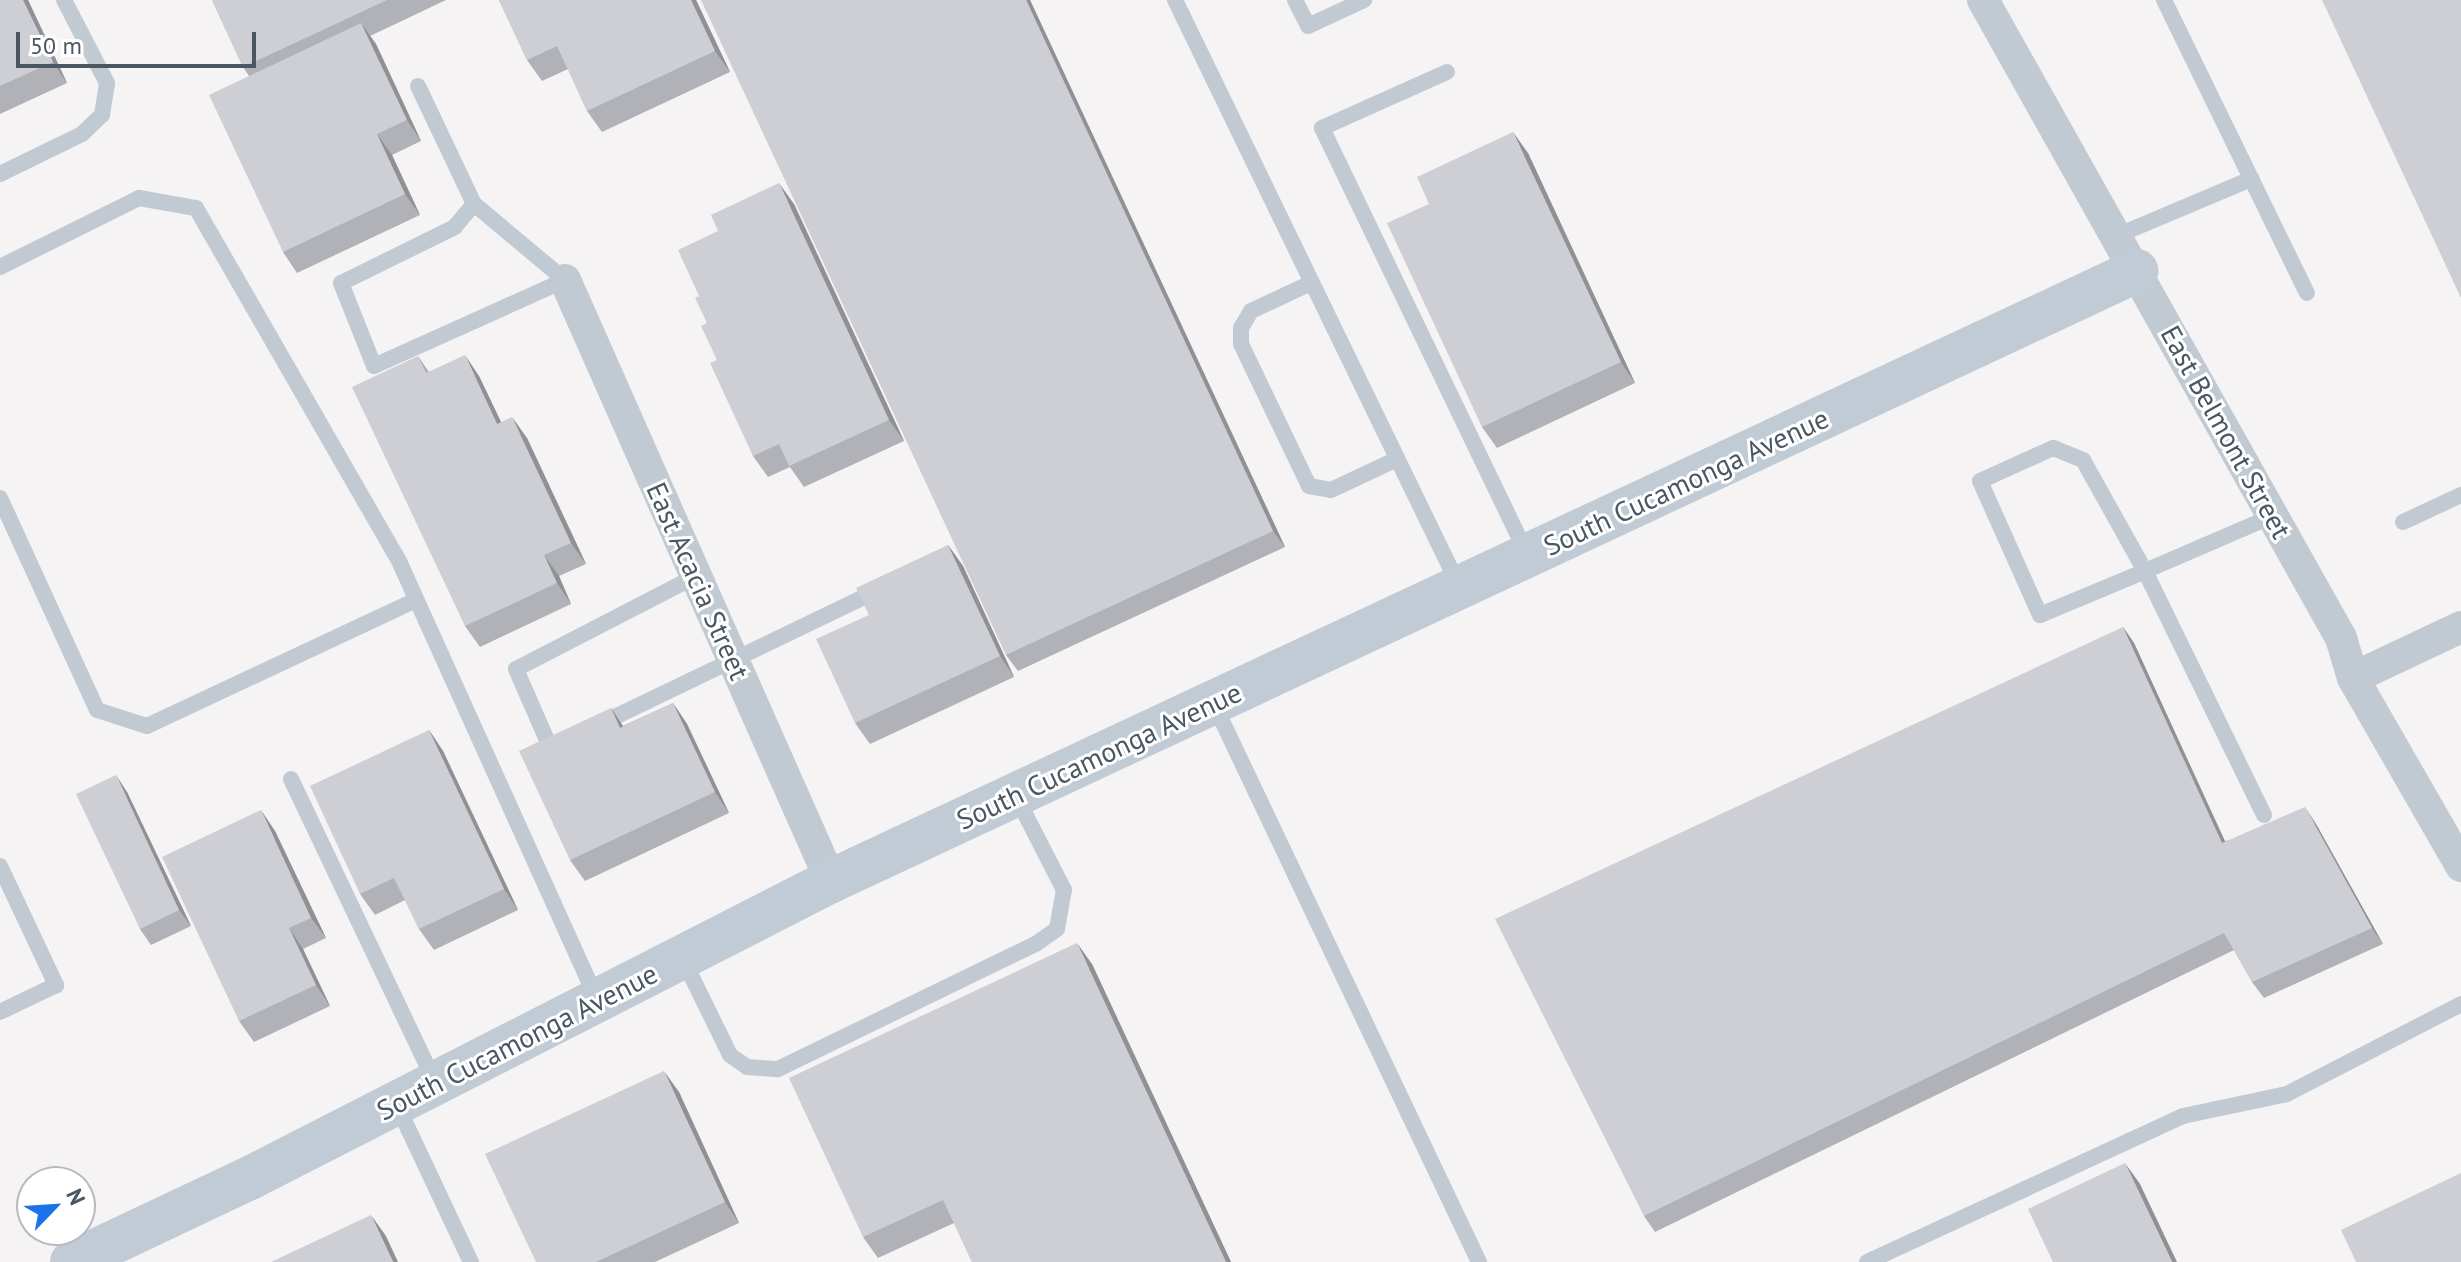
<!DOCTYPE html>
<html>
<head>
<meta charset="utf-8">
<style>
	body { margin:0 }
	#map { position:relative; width:2461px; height:1262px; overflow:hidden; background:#f5f3f3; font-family:"PT Sans",sans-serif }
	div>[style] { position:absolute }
	.lane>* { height:16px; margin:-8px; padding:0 8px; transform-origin:8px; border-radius:8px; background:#c1cad2 }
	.street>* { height:32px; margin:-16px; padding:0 16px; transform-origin:16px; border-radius:16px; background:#c1cad2 }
	.secondary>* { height:44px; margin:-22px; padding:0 22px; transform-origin:22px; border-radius:22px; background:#c1cbd6 }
	.wall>* { inset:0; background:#b0b2b7 }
	.shaded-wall>* { inset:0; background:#909195 }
	.building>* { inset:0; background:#cdcfd5 }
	span { translate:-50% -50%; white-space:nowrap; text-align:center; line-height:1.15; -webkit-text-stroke:6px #fff; paint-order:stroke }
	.street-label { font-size:28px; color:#4a5661 }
	.north { position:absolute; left:16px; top:1166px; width:80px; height:80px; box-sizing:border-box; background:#fff; border:2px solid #b7bbc0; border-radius:50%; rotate:65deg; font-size:22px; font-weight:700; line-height:32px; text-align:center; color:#4a5661 }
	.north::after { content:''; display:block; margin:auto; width:28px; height:36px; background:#1a73e8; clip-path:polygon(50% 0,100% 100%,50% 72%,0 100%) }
	.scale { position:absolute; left:16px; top:32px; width:240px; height:36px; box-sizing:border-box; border:4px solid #4a5661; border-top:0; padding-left:10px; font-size:24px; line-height:28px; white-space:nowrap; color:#4a5661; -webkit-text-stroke:6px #fff; paint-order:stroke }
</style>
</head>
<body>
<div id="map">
	<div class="lane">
		<div style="left:1175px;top:0;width:651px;rotate:64.14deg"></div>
		<div style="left:1295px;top:0;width:29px;rotate:63deg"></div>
		<div style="left:1308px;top:26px;width:62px;rotate:-24.9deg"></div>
		<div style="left:2164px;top:0;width:326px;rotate:64deg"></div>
		<div style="left:1447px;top:72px;width:137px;rotate:155.9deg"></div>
		<div style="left:1322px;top:128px;width:473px;rotate:64.3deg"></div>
		<div style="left:418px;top:86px;width:131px;rotate:64.6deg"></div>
		<div style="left:474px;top:204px;width:30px;rotate:130deg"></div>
		<div style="left:455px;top:227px;width:127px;rotate:153.8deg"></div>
		<div style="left:341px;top:283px;width:89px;rotate:68.3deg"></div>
		<div style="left:374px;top:366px;width:209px;rotate:-24.2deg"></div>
		<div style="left:565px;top:280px;width:119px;rotate:-140.1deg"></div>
		<div style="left:0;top:174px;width:91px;rotate:-26deg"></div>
		<div style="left:82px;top:134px;width:28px;rotate:-44deg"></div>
		<div style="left:102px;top:115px;width:32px;rotate:-81deg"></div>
		<div style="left:107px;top:83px;width:93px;rotate:-117.4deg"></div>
		<div style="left:2116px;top:236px;width:147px;rotate:-22.9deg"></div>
		<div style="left:0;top:267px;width:155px;rotate:-26.4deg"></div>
		<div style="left:139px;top:198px;width:58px;rotate:10deg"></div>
		<div style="left:196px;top:208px;width:407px;rotate:60.1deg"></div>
		<div style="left:399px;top:561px;width:481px;rotate:65.7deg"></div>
		<div style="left:1311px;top:283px;width:66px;rotate:155deg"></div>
		<div style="left:1251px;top:311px;width:20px;rotate:120deg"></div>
		<div style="left:1241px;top:328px;width:16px;rotate:90deg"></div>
		<div style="left:1241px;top:344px;width:157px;rotate:64.4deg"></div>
		<div style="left:1309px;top:486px;width:22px;rotate:10deg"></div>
		<div style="left:1331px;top:490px;width:73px;rotate:-25.2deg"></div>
		<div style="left:0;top:498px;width:233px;rotate:65.4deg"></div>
		<div style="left:97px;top:710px;width:52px;rotate:17.7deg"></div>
		<div style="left:147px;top:726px;width:297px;rotate:-25.1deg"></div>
		<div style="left:2403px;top:522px;width:64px;rotate:-25deg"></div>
		<div style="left:1214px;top:704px;width:618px;rotate:64.6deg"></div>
		<div style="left:598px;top:725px;width:313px;rotate:-25.7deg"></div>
		<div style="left:559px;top:743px;width:10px;rotate:156deg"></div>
		<div style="left:550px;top:747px;width:85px;rotate:-113.6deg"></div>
		<div style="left:516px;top:669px;width:203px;rotate:-27.3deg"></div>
		<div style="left:291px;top:779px;width:335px;rotate:64.6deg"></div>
		<div style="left:2264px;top:815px;width:271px;rotate:-116deg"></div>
		<div style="left:2145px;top:571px;width:127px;rotate:-119.2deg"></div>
		<div style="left:2083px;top:460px;width:32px;rotate:-158deg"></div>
		<div style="left:2053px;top:448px;width:80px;rotate:155.7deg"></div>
		<div style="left:1980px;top:481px;width:147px;rotate:65.9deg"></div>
		<div style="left:2040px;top:615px;width:114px;rotate:-22.7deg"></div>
		<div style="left:2145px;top:571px;width:139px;rotate:-23.3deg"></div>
		<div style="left:0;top:866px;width:132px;rotate:64.8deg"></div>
		<div style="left:56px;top:985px;width:62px;rotate:154.3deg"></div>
		<div style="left:683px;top:959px;width:107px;rotate:63.9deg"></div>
		<div style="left:730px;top:1055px;width:21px;rotate:35deg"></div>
		<div style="left:747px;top:1067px;width:31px;rotate:4deg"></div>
		<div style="left:778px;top:1069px;width:288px;rotate:-25.9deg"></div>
		<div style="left:1037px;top:943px;width:24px;rotate:-35deg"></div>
		<div style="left:1057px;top:929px;width:40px;rotate:-80deg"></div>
		<div style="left:1064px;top:890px;width:106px;rotate:-117.1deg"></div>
		<div style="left:397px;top:1105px;width:174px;rotate:64.8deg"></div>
		<div style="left:1867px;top:1262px;width:348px;rotate:-24.8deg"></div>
		<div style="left:2183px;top:1116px;width:106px;rotate:-11.9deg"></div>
		<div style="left:2287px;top:1094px;width:196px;rotate:-27.3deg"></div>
	</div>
	<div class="street">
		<div style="left:1983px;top:0;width:732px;rotate:60.7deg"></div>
		<div style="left:2341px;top:638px;width:42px;rotate:73.3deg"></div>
		<div style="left:2353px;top:678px;width:217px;rotate:60.1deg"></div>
		<div style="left:565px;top:280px;width:657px;rotate:66.13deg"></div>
		<div style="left:2353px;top:678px;width:119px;rotate:-25.3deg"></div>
	</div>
	<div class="secondary">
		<div style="left:72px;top:1262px;width:197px;rotate:-25.3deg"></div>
		<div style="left:250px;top:1178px;width:653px;rotate:-27.08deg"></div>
		<div style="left:831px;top:881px;width:1441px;rotate:-25.05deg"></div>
	</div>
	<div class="wall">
		<div style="clip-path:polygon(0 0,28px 0,67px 83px,0 114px)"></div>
		<div style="clip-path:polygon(212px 0,446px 0,370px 36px,376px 44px,421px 141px,392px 155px,420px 215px,297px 273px,283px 252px,249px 76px,243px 67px)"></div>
		<div style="clip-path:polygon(499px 0,696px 0,730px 72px,602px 132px,587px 111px,568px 69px,542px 81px,527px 60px)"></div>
		<div style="clip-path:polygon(1030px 0,1285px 547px,1018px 671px,1006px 655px)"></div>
		<div style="clip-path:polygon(1528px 153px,1635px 383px,1497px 448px,1482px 427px,1429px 204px)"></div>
		<div style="clip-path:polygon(794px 204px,904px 441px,804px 487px,790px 467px,768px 477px,753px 456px,717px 360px,699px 296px)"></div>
		<div style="clip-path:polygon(418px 356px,429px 372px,479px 376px,501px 422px,527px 438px,586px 564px,559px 576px,571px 604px,480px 647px,465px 626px)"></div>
		<div style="clip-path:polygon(948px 545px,963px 566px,1014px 677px,870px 744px,855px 723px,869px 615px)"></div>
		<div style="clip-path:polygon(2123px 627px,2134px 643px,2225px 841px,2316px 824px,2383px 944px,2264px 998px,2252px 982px,2234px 950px,1655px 1232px,1644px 1216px)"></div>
		<div style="clip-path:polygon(673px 703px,687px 724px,729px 813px,585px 881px,570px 860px,611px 708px,623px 726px)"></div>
		<div style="clip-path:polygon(429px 730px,443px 751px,518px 910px,434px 950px,419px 929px,405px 900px,375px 915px,360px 894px)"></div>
		<div style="clip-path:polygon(127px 792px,191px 926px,151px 945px,140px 929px)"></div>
		<div style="clip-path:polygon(275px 831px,326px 938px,303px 949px,330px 1006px,254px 1042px,239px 1021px)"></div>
		<div style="clip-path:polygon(1092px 964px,1231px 1262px,972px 1262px,954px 1223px,878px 1258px,863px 1237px)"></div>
		<div style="clip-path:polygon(679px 1092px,739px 1223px,655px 1262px,536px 1262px)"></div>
	</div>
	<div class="shaded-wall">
		<div style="clip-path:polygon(23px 0,28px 0,67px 83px,53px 62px)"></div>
		<div style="clip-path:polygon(691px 0,696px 0,730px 72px,715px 51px)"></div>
		<div style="clip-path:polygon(1026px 0,1030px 0,1285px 547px,1273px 531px)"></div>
		<div style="clip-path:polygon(361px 23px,376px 44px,421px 141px,407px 120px)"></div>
		<div style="clip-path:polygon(1513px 132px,1528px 153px,1635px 383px,1621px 362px)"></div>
		<div style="clip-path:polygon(377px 134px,392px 155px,420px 215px,405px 194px)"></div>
		<div style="clip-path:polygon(779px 183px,794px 204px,904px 441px,889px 420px)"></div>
		<div style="clip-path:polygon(465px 355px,479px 376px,512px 445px,497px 424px)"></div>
		<div style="clip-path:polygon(512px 417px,527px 438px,586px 564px,571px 543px)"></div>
		<div style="clip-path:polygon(948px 545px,963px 566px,1014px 677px,1000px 656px)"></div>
		<div style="clip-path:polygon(544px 555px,559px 576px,571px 604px,557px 583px)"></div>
		<div style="clip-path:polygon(2123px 627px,2134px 643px,2233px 859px,2222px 843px)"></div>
		<div style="clip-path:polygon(673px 703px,687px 724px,729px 813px,715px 792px)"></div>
		<div style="clip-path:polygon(611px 708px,625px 729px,620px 728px)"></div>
		<div style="clip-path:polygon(429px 730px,443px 751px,518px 910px,504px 889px)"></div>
		<div style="clip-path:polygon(116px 775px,127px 792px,191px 926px,179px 910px)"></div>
		<div style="clip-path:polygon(2305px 807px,2316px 824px,2383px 944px,2372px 928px)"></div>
		<div style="clip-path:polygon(261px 810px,275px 831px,326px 938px,311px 918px)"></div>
		<div style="clip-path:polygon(289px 928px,303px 949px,330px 1006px,316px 985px)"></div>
		<div style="clip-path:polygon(1077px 943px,1092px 964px,1231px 1262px,1226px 1262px)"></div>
		<div style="clip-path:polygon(664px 1071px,679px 1092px,739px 1223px,725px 1202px)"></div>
		<div style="clip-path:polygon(2125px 1163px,2140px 1184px,2177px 1262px,2172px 1262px)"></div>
		<div style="clip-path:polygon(371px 1215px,386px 1236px,398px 1262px,393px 1262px)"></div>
	</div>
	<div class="building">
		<div style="clip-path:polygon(0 0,23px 0,53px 62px,0 86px)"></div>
		<div style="clip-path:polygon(212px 0,387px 0,243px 67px)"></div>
		<div style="clip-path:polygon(499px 0,691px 0,715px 51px,587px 111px,557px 46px,527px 60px)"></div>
		<div style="clip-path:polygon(701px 0,1026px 0,1273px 531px,1006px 655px)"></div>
		<div style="clip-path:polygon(2322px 0,2461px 0,2461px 298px)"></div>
		<div style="clip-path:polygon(361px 23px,407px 120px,377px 134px,405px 194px,283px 252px,209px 95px)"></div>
		<div style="clip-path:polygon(1513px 132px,1621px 362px,1482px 427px,1387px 223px,1429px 204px,1417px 177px)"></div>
		<div style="clip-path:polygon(779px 183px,889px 420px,789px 466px,779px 444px,753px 456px,710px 363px,717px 360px,701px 326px,707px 323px,695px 298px,699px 296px,678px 250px,718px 231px,711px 215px)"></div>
		<div style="clip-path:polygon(465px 355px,497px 424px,512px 417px,571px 543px,544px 555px,557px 583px,465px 626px,352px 387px,418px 356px,426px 373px)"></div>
		<div style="clip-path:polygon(948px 545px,1000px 656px,855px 723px,816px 639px,869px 615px,856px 588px)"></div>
		<div style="clip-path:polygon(2123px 627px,2222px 843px,2305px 807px,2372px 928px,2252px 982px,2224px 933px,1644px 1216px,1495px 919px)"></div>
		<div style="clip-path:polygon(673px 703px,715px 792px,570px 860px,519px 751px,611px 708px,620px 728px)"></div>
		<div style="clip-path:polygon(429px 730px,504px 889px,419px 929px,394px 878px,360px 894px,310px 786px)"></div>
		<div style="clip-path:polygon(116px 775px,179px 910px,140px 929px,76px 794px)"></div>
		<div style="clip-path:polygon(261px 810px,311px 918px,289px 928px,316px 985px,239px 1021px,162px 857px)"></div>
		<div style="clip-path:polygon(1077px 943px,1226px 1262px,972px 1262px,943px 1200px,863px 1237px,789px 1078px)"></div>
		<div style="clip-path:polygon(664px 1071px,725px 1202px,596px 1262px,536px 1262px,485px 1154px)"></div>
		<div style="clip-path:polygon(2125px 1163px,2172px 1262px,2053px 1262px,2028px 1209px)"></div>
		<div style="clip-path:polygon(2461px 1173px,2461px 1262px,2356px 1262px,2341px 1230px)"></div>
		<div style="clip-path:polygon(371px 1215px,393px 1262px,271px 1262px)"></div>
	</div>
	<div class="street-label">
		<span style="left:2226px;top:432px;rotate:61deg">East Belmont Street</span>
		<span style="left:1686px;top:482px;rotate:-25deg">South Cucamonga Avenue</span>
		<span style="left:698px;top:581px;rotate:66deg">East Acacia Street</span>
		<span style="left:1099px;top:756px;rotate:-25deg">South Cucamonga Avenue</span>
		<span style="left:517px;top:1042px;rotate:-27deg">South Cucamonga Avenue</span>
	</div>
	<div class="north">N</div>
	<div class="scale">50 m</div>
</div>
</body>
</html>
